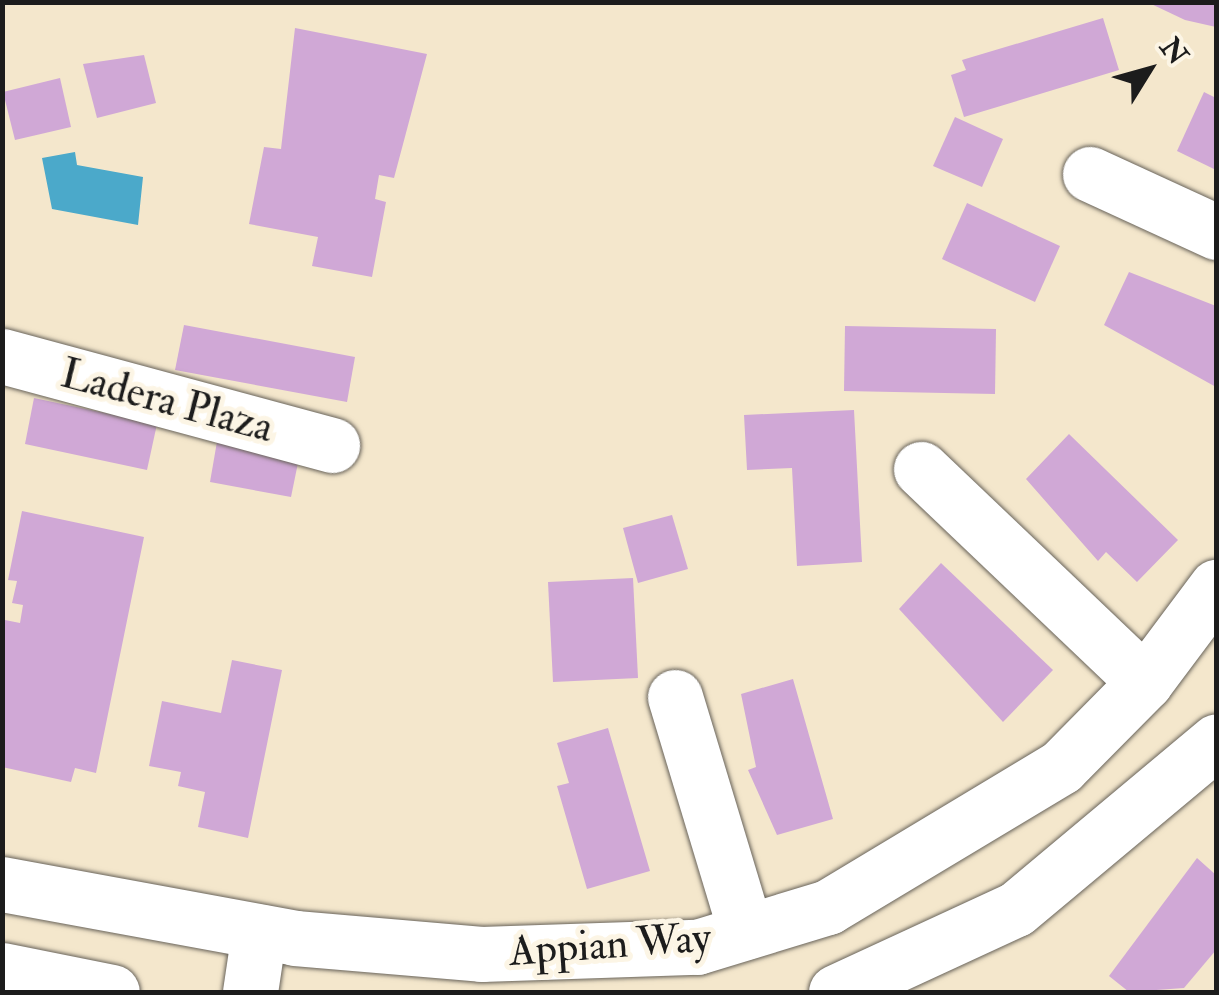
<!DOCTYPE html>
<html>
<head>
<meta charset="utf-8">
<style>
	body { margin:0 }
	#map { position:relative; width:1219px; height:995px; overflow:hidden; background:#f4e7cc; font-family:"IM FELL Double Pica",serif }
	div>[style] { position:absolute }
	.water>* { inset:0; background:#4ba9ca }
	.building>* { inset:0; background:#d0a8d6 }
	.roads { filter:drop-shadow(0 0 2px #68635a) drop-shadow(0 0 2px #68635a) }
	.minor>* { height:55px; margin:-27.5px; padding:0 27.5px; transform-origin:27.5px; border-radius:27.5px; background:#fff }
	span { translate:-50% -50%; white-space:nowrap; text-align:center; line-height:1.15; -webkit-text-stroke:10px #fcf5e5; paint-order:stroke }
	.street-label { font-size:42px; color:#1c1c1c }
	.frame { position:absolute; inset:0; border:5px solid #1c1c1c; pointer-events:none }
	.north { position:absolute; left:1099px; top:20px; width:100px; height:100px; -webkit-text-stroke:8px #fcf5e5; paint-order:stroke; rotate:53deg; font-size:28px; font-weight:700; line-height:40px; text-align:center; color:#1c1c1c }
	.north::after { content:''; display:block; margin:auto; width:35px; height:45px; background:#1c1c1c; clip-path:polygon(50% 0,100% 100%,50% 72%,0 100%) }
</style>
</head>
<body>
<div id="map">
	<div class="water">
		<div style="clip-path:polygon(75px 152px,77px 165px,143px 177px,138px 225px,52px 209px,42px 158px)"></div>
	</div>
	<div class="building">
		<div style="clip-path:polygon(1147px 2px,1216px 2px,1216px 27px,1185px 20px)"></div>
		<div style="clip-path:polygon(1103px 18px,1119px 70px,964px 117px,951px 75px,966px 70px,962px 60px)"></div>
		<div style="clip-path:polygon(295px 28px,427px 54px,394px 178px,379px 175px,375px 199px,386px 202px,372px 277px,312px 266px,318px 237px,249px 224px,264px 147px,281px 149px)"></div>
		<div style="clip-path:polygon(144px 55px,156px 103px,97px 118px,83px 64px)"></div>
		<div style="clip-path:polygon(60px 78px,71px 127px,15px 140px,3px 92px)"></div>
		<div style="clip-path:polygon(1204px 92px,1216px 98px,1216px 170px,1177px 151px)"></div>
		<div style="clip-path:polygon(955px 117px,1003px 139px,982px 187px,933px 166px)"></div>
		<div style="clip-path:polygon(967px 203px,1060px 246px,1035px 302px,942px 259px)"></div>
		<div style="clip-path:polygon(1129px 272px,1216px 306px,1216px 387px,1104px 325px)"></div>
		<div style="clip-path:polygon(184px 325px,355px 357px,347px 402px,175px 370px)"></div>
		<div style="clip-path:polygon(845px 326px,996px 329px,995px 394px,844px 391px)"></div>
		<div style="clip-path:polygon(34px 398px,157px 424px,147px 470px,25px 444px)"></div>
		<div style="clip-path:polygon(854px 410px,862px 562px,797px 566px,792px 468px,747px 470px,744px 415px)"></div>
		<div style="clip-path:polygon(1069px 434px,1178px 540px,1137px 582px,1106px 552px,1098px 561px,1026px 479px)"></div>
		<div style="clip-path:polygon(218px 436px,300px 453px,291px 497px,210px 482px)"></div>
		<div style="clip-path:polygon(22px 511px,144px 537px,96px 773px,75px 768px,71px 782px,2px 767px,2px 634px,5px 620px,20px 623px,23px 605px,12px 603px,17px 581px,8px 580px)"></div>
		<div style="clip-path:polygon(672px 515px,688px 569px,638px 583px,623px 528px)"></div>
		<div style="clip-path:polygon(941px 563px,1053px 670px,1003px 722px,899px 609px)"></div>
		<div style="clip-path:polygon(633px 578px,638px 678px,553px 682px,548px 582px)"></div>
		<div style="clip-path:polygon(232px 660px,282px 670px,248px 838px,198px 827px,205px 792px,178px 786px,181px 772px,149px 766px,162px 701px,221px 713px)"></div>
		<div style="clip-path:polygon(793px 679px,833px 819px,777px 835px,748px 770px,756px 767px,741px 694px)"></div>
		<div style="clip-path:polygon(608px 728px,650px 871px,587px 889px,557px 786px,569px 783px,557px 743px)"></div>
		<div style="clip-path:polygon(1197px 858px,1216px 875px,1216px 950px,1184px 988px,1129px 992px,1109px 976px)"></div>
	</div>
	<div class="roads">
		<div class="minor">
			<div style="left:1090px;top:174px;width:139px;rotate:24.7deg"></div>
			<div style="left:2px;top:356px;width:342px;rotate:15.1deg"></div>
			<div style="left:921px;top:469px;width:309px;rotate:43.6deg"></div>
			<div style="left:675px;top:697px;width:245px;rotate:73.2deg"></div>
			<div style="left:2px;top:884px;width:298px;rotate:10.4deg"></div>
			<div style="left:295px;top:938px;width:187px;rotate:4.9deg"></div>
			<div style="left:481px;top:954px;width:216px;rotate:-1.9deg"></div>
			<div style="left:697px;top:947px;width:137px;rotate:-17deg"></div>
			<div style="left:828px;top:907px;width:272px;rotate:-31deg"></div>
			<div style="left:1061px;top:767px;width:120px;rotate:-45.3deg"></div>
			<div style="left:1145px;top:682px;width:119px;rotate:-53.2deg"></div>
			<div style="left:2px;top:970px;width:112px;rotate:11.3deg"></div>
			<div style="left:250px;top:992px;width:61px;rotate:-81.5deg"></div>
			<div style="left:836px;top:992px;width:198px;rotate:-24.8deg"></div>
			<div style="left:1016px;top:909px;width:261px;rotate:-39.9deg"></div>
		</div>
	</div>
	<div class="street-label">
		<span style="left:167px;top:401px;rotate:15deg">Ladera Plaza</span>
		<span style="left:610px;top:945px;rotate:-4deg">Appian Way</span>
	</div>
	<div class="frame"></div>
	<div class="north">N</div>
</div>
</body>
</html>
